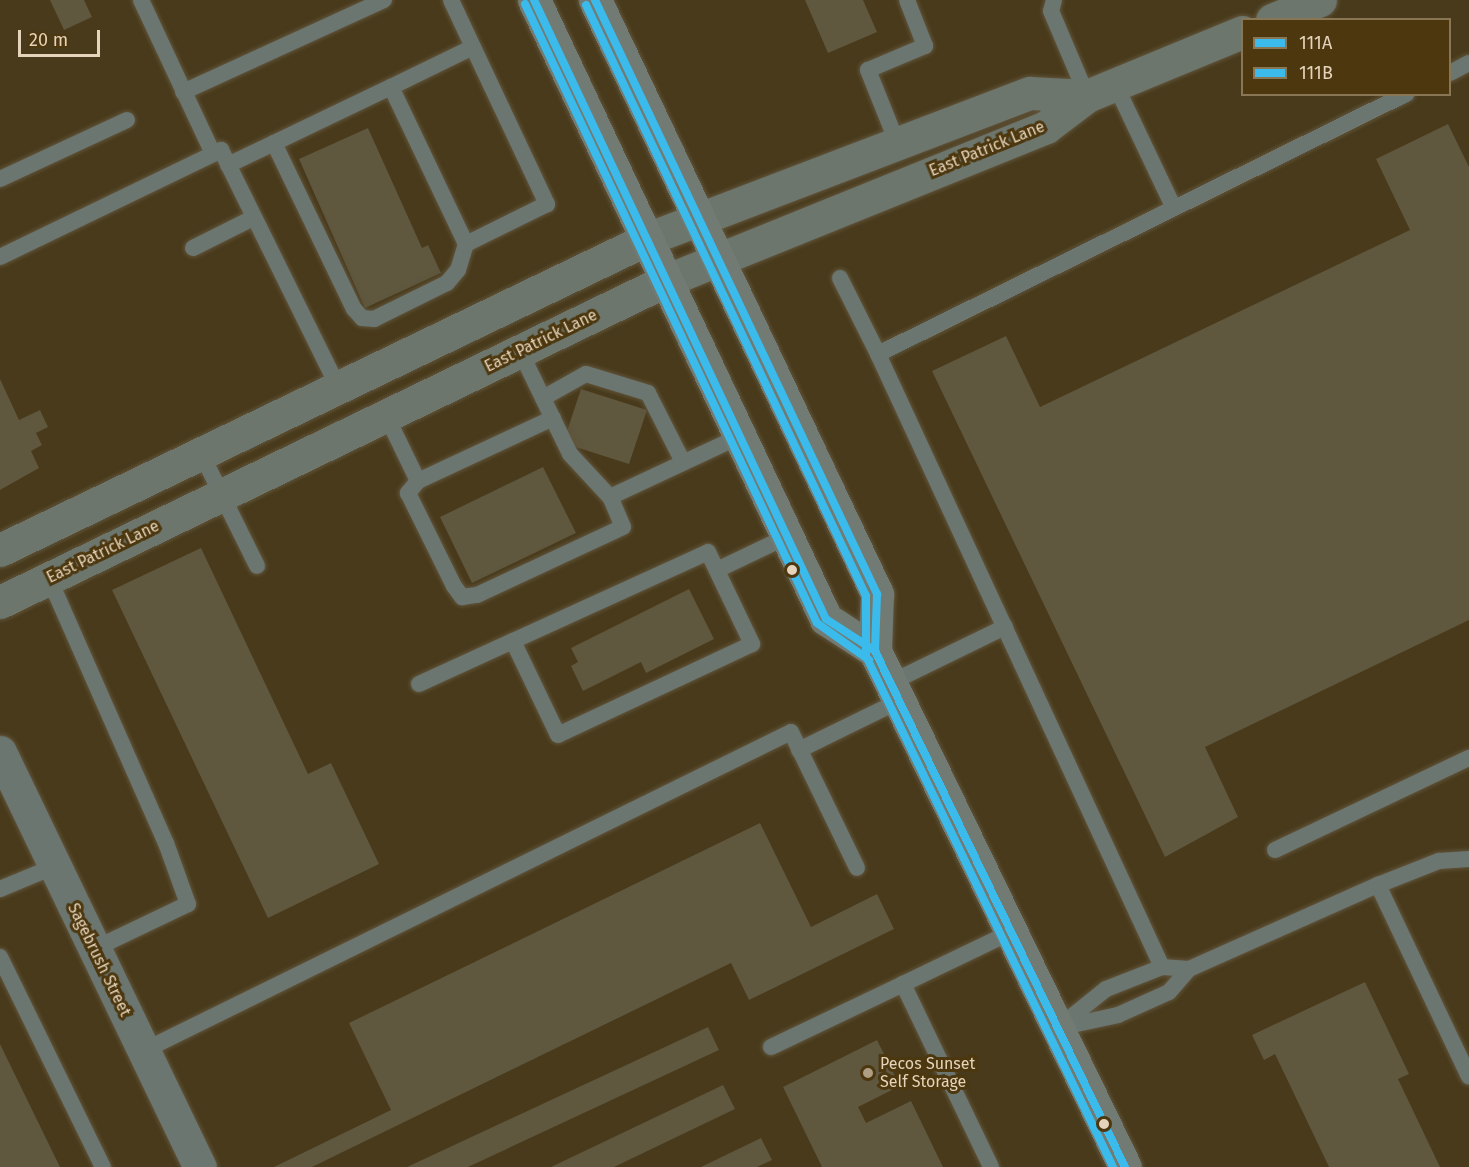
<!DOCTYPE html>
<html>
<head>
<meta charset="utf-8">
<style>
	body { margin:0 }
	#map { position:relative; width:1469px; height:1167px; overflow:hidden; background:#483a1b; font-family:"Fira Sans",sans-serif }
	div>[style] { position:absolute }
	.building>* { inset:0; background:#5f573e }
	.roads { filter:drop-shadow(0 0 2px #61543b) drop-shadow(0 0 2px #61543b) }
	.lane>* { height:16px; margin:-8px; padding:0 8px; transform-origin:8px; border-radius:8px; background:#6b7671 }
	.street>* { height:33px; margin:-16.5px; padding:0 16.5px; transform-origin:16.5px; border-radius:16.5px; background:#6b7671 }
	.secondary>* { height:33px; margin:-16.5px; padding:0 16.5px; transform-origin:16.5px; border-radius:16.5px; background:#6c766d }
	.primary>* { height:33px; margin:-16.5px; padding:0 16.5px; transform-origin:16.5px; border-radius:16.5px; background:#717b74 }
	.bus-1>* { height:8px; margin:-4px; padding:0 4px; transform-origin:4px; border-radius:4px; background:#3abbec }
	.bus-2>* { height:8px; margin:-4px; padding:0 4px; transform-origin:4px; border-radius:4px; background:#3abbec }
	.dots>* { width:16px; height:16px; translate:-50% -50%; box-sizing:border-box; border:3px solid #4c370f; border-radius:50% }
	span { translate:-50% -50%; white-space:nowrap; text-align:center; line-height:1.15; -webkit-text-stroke:6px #4c370f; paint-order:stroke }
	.street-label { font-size:16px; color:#e5d4bb }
	.poi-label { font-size:16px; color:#e5d4bb }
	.left { translate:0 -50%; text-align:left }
	.legend { position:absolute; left:1241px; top:18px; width:210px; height:78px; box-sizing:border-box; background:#4c370f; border:2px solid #897654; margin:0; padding:8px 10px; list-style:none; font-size:18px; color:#e5d4bb }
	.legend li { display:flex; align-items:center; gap:12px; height:30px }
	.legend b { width:30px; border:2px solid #897654 }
	.scale { position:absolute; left:18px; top:30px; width:82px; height:27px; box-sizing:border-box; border:3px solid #e5d4bb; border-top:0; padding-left:8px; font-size:18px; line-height:21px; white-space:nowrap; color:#e5d4bb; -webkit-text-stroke:4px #4c370f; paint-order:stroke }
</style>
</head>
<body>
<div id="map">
	<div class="building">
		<div style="clip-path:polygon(50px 0,84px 0,92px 17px,64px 30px)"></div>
		<div style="clip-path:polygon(805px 0,863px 0,877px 32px,828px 53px)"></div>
		<div style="clip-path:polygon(1448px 124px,1469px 167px,1469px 620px,1205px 747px,1238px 817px,1165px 857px,932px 371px,1006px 336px,1040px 407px,1410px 230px,1376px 159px)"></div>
		<div style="clip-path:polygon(368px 128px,422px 248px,428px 245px,441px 273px,365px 308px,299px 159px)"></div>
		<div style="clip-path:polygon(0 379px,19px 420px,40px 410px,48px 427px,36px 433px,42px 445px,31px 451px,39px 468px,0 490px)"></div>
		<div style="clip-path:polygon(581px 389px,647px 410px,629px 464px,563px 443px)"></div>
		<div style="clip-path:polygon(543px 467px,576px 533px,472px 583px,440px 517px)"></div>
		<div style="clip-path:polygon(201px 548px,308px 774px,331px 763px,379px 864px,268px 918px,112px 590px)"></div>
		<div style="clip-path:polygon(689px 589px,714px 639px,646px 673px,641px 662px,583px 691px,571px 666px,578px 662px,571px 648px)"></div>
		<div style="clip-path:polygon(760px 823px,811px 927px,877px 894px,894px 929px,749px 1000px,731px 963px,312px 1167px,274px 1167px,391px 1110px,349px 1023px)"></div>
		<div style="clip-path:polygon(1365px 982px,1409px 1074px,1398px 1079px,1440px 1167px,1329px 1167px,1275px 1054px,1264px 1060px,1252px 1035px)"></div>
		<div style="clip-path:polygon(708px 1027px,719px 1050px,468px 1167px,407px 1167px)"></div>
		<div style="clip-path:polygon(877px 1040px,900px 1086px,858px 1107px,866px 1123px,911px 1101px,943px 1167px,822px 1167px,783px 1087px)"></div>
		<div style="clip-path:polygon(0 1044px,60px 1167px,0 1167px)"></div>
		<div style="clip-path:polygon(723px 1085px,735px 1109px,614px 1167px,551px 1167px)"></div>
		<div style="clip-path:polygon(761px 1138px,772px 1160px,757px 1167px,701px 1167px)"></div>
	</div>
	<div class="roads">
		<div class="lane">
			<div style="left:141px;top:0;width:170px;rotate:64.9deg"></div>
			<div style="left:451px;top:0;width:52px;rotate:64.9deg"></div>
			<div style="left:1054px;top:0;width:11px;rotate:105deg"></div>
			<div style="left:1051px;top:11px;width:92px;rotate:67deg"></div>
			<div style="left:1450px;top:73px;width:21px;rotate:-28deg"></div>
			<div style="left:1115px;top:84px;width:137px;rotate:64.6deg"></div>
			<div style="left:183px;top:92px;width:221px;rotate:-24.6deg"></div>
			<div style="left:274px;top:143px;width:184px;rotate:64.3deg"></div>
			<div style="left:354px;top:309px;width:12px;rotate:48deg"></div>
			<div style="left:362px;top:318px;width:12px;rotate:5deg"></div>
			<div style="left:374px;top:319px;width:81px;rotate:-26.3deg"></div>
			<div style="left:447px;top:283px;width:17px;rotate:-50deg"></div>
			<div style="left:458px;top:270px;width:27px;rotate:-73deg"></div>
			<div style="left:898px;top:145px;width:81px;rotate:-111.8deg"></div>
			<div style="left:868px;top:70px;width:62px;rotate:-22.8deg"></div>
			<div style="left:925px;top:46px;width:49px;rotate:-111.4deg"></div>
			<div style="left:228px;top:165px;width:51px;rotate:-25.6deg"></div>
			<div style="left:274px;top:143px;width:130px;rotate:-25.6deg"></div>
			<div style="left:391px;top:87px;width:91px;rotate:-26deg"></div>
			<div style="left:473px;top:47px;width:174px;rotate:64.8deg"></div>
			<div style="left:547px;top:204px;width:90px;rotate:153.7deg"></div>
			<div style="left:466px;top:244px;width:174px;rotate:-115.5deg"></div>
			<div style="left:0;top:179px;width:140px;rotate:-24.9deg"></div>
			<div style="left:193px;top:248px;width:67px;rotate:-26.6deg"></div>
			<div style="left:0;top:257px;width:246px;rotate:-25.8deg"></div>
			<div style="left:221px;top:150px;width:264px;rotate:63.7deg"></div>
			<div style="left:840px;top:278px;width:85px;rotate:63.4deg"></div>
			<div style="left:520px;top:351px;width:114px;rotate:64.1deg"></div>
			<div style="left:570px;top:454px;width:59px;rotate:47.1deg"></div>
			<div style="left:610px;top:497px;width:141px;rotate:-25.1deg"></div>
			<div style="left:543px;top:398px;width:49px;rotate:-29.2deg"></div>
			<div style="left:586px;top:374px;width:65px;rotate:17deg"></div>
			<div style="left:648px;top:393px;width:77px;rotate:63.1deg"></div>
			<div style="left:386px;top:415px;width:73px;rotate:64.1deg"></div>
			<div style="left:553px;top:418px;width:149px;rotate:155deg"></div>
			<div style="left:418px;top:481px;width:16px;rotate:130deg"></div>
			<div style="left:408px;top:493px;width:104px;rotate:63.7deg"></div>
			<div style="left:454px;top:586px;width:14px;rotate:54deg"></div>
			<div style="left:462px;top:597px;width:15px;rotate:-8deg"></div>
			<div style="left:477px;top:595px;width:161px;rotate:-25deg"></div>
			<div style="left:623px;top:527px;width:33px;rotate:-113deg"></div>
			<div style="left:201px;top:453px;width:126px;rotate:63.6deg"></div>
			<div style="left:708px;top:552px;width:102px;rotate:64.4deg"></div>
			<div style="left:752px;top:644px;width:214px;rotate:154.9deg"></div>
			<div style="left:558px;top:735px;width:104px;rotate:-115.6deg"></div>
			<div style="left:513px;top:641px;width:214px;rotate:-24.5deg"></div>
			<div style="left:717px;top:570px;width:76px;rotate:-25.6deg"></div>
			<div style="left:49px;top:578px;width:290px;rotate:66.2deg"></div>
			<div style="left:166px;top:843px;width:65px;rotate:70.2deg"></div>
			<div style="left:188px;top:904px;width:106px;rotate:154.4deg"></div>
			<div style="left:890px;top:683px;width:128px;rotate:-26deg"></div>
			<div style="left:419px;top:684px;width:103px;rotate:-24.6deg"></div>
			<div style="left:799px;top:750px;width:111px;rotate:-26.1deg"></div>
			<div style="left:1275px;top:850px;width:215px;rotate:-25.4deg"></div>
			<div style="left:1378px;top:885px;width:66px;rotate:-21.5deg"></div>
			<div style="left:1439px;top:861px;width:30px;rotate:-4deg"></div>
			<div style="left:0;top:889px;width:57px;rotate:-22.5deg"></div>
			<div style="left:0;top:957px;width:234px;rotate:63.9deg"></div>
			<div style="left:1162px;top:967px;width:676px;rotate:-114.86deg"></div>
			<div style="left:878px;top:354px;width:589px;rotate:-26.22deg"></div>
			<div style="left:903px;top:984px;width:120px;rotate:-25.7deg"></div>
			<div style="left:1060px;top:1026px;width:59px;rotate:-38.8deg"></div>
			<div style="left:1106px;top:989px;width:60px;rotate:-21.4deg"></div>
			<div style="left:1162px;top:967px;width:27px;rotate:4deg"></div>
			<div style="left:1058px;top:1028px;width:61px;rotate:-12.2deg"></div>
			<div style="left:1118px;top:1015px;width:56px;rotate:-24.3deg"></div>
			<div style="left:1169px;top:992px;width:30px;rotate:-49deg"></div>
			<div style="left:1189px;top:969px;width:207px;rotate:-24deg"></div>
			<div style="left:1378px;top:885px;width:212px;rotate:64.6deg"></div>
			<div style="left:771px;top:1047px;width:146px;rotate:-25.5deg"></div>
			<div style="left:903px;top:984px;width:203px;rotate:64.3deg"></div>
			<div style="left:143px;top:1051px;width:722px;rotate:-26.21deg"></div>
			<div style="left:791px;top:732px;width:151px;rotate:64.1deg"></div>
		</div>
		<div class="street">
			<div style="left:0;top:752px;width:461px;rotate:64.3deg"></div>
		</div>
		<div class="secondary">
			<div style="left:1272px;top:20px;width:52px;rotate:-22.6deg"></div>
			<div style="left:0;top:550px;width:718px;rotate:-25.67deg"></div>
			<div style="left:647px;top:239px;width:410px;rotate:-20.9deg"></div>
			<div style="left:1030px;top:93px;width:57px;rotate:3deg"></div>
			<div style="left:0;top:602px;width:738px;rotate:-25.77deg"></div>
			<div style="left:665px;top:281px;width:411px;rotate:-22deg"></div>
			<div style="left:1046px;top:127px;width:51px;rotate:-37.1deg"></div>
			<div style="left:1087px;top:96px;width:168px;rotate:-22.4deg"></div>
		</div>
		<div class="primary">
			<div style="left:534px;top:0;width:684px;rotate:64.75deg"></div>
			<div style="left:826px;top:619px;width:59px;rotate:33.1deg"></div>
			<div style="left:595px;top:0;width:658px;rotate:64.6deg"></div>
			<div style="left:877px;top:594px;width:57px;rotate:92deg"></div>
			<div style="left:875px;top:651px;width:573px;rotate:64.15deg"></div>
		</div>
	</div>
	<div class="bus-1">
		<div style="left:534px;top:0;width:684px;rotate:64.75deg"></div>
		<div style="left:826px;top:619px;width:59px;rotate:33.1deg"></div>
		<div style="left:595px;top:0;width:658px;rotate:64.6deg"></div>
		<div style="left:877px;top:594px;width:57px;rotate:92deg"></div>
		<div style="left:875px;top:651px;width:573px;rotate:64.15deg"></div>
	</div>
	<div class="bus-2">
		<div style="left:525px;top:4px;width:684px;rotate:64.75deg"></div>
		<div style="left:817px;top:623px;width:64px;rotate:35.4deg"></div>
		<div style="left:586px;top:5px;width:654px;rotate:64.65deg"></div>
		<div style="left:866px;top:596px;width:60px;rotate:90deg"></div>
		<div style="left:866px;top:656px;width:568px;rotate:64.2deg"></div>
	</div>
	<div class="dots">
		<div style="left:792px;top:570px;background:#e5d4bb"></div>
		<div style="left:868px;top:1073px;background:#ae9e83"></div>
		<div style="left:1104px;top:1124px;background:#e5d4bb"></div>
	</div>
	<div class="street-label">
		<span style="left:987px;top:149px;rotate:-22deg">East Patrick Lane</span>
		<span style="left:541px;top:341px;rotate:-26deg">East Patrick Lane</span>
		<span style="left:103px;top:552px;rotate:-26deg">East Patrick Lane</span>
		<span style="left:99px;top:960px;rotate:64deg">Sagebrush Street</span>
	</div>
	<div class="poi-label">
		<span class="left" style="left:880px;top:1073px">Pecos Sunset<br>Self Storage</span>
	</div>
	<ul class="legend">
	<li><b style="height:8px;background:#3abbec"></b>111A</li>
	<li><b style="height:8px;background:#3abbec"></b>111B</li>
	</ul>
	<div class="scale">20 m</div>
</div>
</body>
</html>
